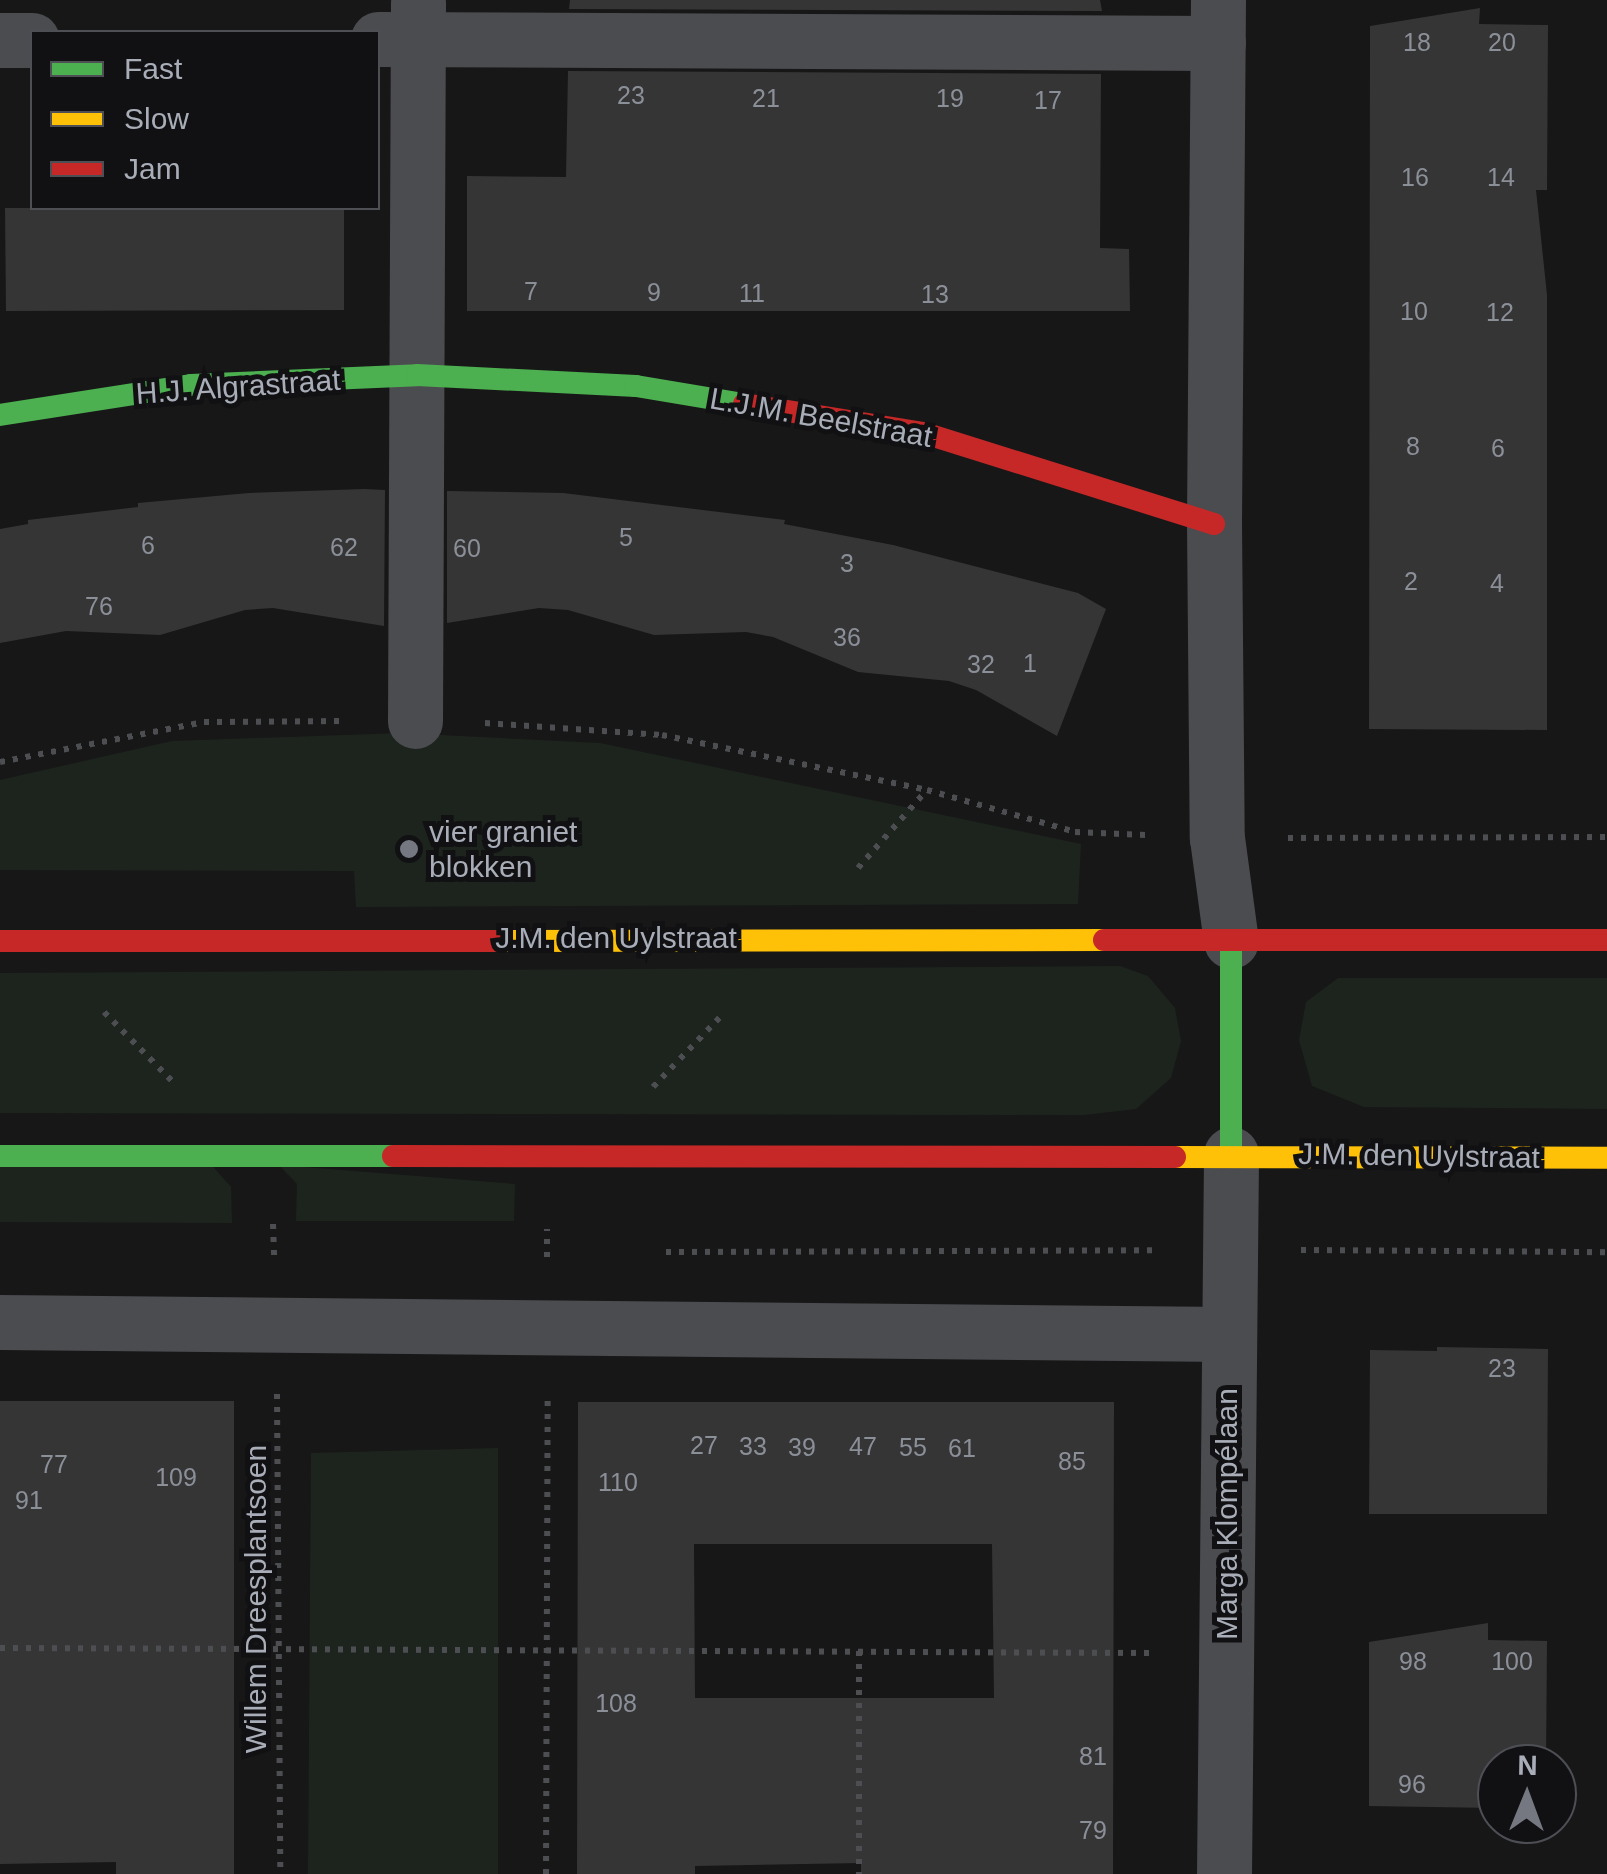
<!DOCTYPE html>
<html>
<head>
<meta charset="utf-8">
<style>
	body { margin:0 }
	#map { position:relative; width:1607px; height:1874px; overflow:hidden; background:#171717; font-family:Helvetica,sans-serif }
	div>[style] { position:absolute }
	.green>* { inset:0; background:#1d241e }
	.building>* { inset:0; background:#353536 }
	.path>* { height:6px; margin-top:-3px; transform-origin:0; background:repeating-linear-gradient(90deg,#4d4e52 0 5px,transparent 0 13px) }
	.street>* { height:55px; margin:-27.5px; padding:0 27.5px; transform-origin:27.5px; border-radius:27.5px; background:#4b4c50 }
	.fast>* { height:22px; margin:-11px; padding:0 11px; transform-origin:11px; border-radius:11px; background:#4caf50 }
	.slow>* { height:22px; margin:-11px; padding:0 11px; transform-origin:11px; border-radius:11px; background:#ffc107 }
	.jam>* { height:22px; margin:-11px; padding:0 11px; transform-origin:11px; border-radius:11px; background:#c62828 }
	.dots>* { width:28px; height:28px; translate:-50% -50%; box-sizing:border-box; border:5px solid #111113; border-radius:50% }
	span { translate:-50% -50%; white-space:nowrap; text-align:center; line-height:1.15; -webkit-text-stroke:10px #111113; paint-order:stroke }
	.number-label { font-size:25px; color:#8b8f98 }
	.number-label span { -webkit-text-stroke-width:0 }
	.street-label { font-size:30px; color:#a8adb8 }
	.poi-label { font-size:30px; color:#a8adb8 }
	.left { translate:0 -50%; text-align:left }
	.legend { position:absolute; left:30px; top:30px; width:350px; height:180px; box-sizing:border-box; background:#111113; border:2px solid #4d4f55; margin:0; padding:12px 18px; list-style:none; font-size:30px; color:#a8adb8 }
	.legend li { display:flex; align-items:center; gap:20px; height:50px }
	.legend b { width:50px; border:2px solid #4d4f55 }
	.north { position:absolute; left:1477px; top:1744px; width:100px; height:100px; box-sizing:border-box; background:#111113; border:2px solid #4d4f55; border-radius:50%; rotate:1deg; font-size:28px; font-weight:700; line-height:40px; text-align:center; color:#a8adb8 }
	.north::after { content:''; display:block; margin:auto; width:35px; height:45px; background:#757880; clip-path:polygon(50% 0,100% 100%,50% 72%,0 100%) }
</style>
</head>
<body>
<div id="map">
	<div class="green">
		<div style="clip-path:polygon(401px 733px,600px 743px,1081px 844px,1078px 904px,356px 907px,354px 871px,0 870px,0 780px,172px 741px)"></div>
		<div style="clip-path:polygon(1120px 966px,1148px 976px,1175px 1008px,1181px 1041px,1171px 1078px,1136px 1109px,1084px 1115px,0 1113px,0 973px)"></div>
		<div style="clip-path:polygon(1338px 978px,1607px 978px,1607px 1109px,1364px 1107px,1312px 1086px,1299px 1040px,1306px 1002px)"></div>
		<div style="clip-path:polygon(209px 1162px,231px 1187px,232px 1223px,0 1222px,0 1166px)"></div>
		<div style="clip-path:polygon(279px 1165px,515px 1184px,514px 1221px,296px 1221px,297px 1184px)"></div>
		<div style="clip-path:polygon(498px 1448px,498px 1874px,308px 1874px,311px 1453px)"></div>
	</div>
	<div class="building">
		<div style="clip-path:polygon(570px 0,1100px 0,1102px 11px,569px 9px)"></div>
		<div style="clip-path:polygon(1480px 8px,1479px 24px,1548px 25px,1547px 190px,1536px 190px,1547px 295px,1547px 730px,1369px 729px,1370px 26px)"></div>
		<div style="clip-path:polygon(568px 71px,1101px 74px,1100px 248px,1129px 249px,1130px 311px,467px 311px,467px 176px,566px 177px)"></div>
		<div style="clip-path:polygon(5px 208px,344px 208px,344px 310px,6px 311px)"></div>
		<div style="clip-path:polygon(364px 489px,385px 490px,384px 626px,273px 608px,245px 610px,160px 635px,66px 631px,0 643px,0 529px,28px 524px,28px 520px,138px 507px,138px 503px,249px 493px)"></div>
		<div style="clip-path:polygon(447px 491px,563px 493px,785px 520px,784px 524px,893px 545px,1078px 593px,1106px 609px,1057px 736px,976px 690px,949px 681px,858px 672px,773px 637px,746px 632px,654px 635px,568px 610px,539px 608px,447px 623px)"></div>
		<div style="clip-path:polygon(1437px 1347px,1548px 1349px,1547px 1514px,1369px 1514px,1370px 1350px,1437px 1351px)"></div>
		<div style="clip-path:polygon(0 1401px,234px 1401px,234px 1874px,116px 1874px,116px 1862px,0 1864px)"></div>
		<div style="clip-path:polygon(evenodd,578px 1402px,1114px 1402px,1113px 1874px,861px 1874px,861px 1863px,695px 1866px,695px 1874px,577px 1874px,578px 1402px,694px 1544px,992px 1544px,994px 1698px,695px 1698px,694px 1544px)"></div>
		<div style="clip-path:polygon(1488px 1623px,1488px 1640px,1547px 1641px,1546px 1764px,1497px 1764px,1494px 1808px,1369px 1806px,1369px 1642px)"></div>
	</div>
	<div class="path">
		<div style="left:485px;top:723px;width:177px;rotate:3.9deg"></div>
		<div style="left:662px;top:735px;width:271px;rotate:11.7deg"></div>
		<div style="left:927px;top:790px;width:154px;rotate:15.8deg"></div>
		<div style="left:1075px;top:832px;width:71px;rotate:2.4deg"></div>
		<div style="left:0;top:762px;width:208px;rotate:-11.1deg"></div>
		<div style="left:204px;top:722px;width:139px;rotate:-0.4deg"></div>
		<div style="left:1288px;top:838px;width:319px;rotate:-0.2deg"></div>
		<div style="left:858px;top:868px;width:103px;rotate:-48.6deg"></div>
		<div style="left:104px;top:1012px;width:103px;rotate:45.4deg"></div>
		<div style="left:653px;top:1087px;width:103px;rotate:-46.2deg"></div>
		<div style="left:273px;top:1224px;width:33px;rotate:88deg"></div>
		<div style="left:1301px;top:1250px;width:306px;rotate:0.4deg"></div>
		<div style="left:666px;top:1252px;width:493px;rotate:-0.2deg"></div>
		<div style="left:547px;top:1257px;width:28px;rotate:-90deg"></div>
		<div style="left:277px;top:1394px;width:480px;rotate:89.6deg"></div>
		<div style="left:0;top:1648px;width:1154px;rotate:0.25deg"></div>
		<div style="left:859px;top:1651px;width:223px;rotate:90deg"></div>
		<div style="left:546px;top:1874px;width:475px;rotate:-89.8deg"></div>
	</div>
	<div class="street">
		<div style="left:1218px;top:0;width:524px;rotate:90.44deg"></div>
		<div style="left:1214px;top:524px;width:314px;rotate:89.5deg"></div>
		<div style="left:1217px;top:838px;width:104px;rotate:82.3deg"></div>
		<div style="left:378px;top:39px;width:840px;rotate:0.27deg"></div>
		<div style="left:0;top:40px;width:32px"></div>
		<div style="left:415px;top:721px;width:718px;rotate:-89.76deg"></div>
		<div style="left:0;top:1322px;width:1228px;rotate:0.56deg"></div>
		<div style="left:1224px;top:1874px;width:720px;rotate:-89.44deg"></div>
	</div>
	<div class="fast">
		<div style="left:0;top:415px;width:193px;rotate:-8.9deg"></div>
		<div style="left:191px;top:385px;width:226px;rotate:-2.5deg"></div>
		<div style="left:417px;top:375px;width:219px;rotate:2.9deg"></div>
		<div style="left:636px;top:386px;width:109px;rotate:9.5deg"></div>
		<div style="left:1231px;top:941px;width:213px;rotate:90deg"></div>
		<div style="left:0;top:1156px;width:393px"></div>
	</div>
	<div class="slow">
		<div style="left:498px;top:941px;width:606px;rotate:-0.09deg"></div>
		<div style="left:1175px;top:1157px;width:432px;rotate:0.1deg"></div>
	</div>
	<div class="jam">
		<div style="left:744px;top:404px;width:182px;rotate:9.2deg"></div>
		<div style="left:924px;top:433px;width:304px;rotate:17.4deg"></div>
		<div style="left:1104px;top:940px;width:503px"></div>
		<div style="left:0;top:941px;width:498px"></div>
		<div style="left:393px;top:1156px;width:782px;rotate:0.07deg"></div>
	</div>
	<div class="dots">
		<div style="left:409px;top:849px;background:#757880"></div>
	</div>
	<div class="number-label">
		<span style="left:1417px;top:42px">18</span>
		<span style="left:1502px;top:42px">20</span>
		<span style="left:631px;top:95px">23</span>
		<span style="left:766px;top:98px">21</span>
		<span style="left:950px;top:98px">19</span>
		<span style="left:1048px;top:100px">17</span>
		<span style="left:1415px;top:177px">16</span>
		<span style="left:1501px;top:177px">14</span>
		<span style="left:531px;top:291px">7</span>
		<span style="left:654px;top:292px">9</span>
		<span style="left:752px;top:293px">11</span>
		<span style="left:935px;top:294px">13</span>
		<span style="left:1414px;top:311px">10</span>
		<span style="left:1500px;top:312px">12</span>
		<span style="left:1413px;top:446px">8</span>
		<span style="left:1498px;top:448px">6</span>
		<span style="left:626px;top:537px">5</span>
		<span style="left:148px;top:545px">6</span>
		<span style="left:344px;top:547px">62</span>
		<span style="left:467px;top:548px">60</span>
		<span style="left:847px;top:563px">3</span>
		<span style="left:1411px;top:581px">2</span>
		<span style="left:1497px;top:583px">4</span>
		<span style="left:99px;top:606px">76</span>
		<span style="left:847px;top:637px">36</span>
		<span style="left:1030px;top:663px">1</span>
		<span style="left:981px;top:664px">32</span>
		<span style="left:1502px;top:1368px">23</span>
		<span style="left:704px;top:1445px">27</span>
		<span style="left:753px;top:1446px">33</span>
		<span style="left:863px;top:1446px">47</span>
		<span style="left:802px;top:1447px">39</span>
		<span style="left:913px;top:1447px">55</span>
		<span style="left:962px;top:1448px">61</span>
		<span style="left:1072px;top:1461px">85</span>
		<span style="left:54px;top:1464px">77</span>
		<span style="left:176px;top:1477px">109</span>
		<span style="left:618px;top:1482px">110</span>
		<span style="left:29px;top:1500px">91</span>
		<span style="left:1413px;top:1661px">98</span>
		<span style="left:1512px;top:1661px">100</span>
		<span style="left:616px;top:1703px">108</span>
		<span style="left:1093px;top:1756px">81</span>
		<span style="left:1412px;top:1784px">96</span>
		<span style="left:1093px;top:1830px">79</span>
	</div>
	<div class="street-label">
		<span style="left:238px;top:387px;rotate:-4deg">H.J. Algrastraat</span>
		<span style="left:821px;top:418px;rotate:10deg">L.J.M. Beelstraat</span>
		<span style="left:616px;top:938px">J.M. den Uylstraat</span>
		<span style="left:1419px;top:1156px;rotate:1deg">J.M. den Uylstraat</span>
		<span style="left:1227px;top:1514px;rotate:-90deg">Marga Klompélaan</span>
		<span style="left:256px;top:1599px;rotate:-90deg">Willem Dreesplantsoen</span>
	</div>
	<div class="poi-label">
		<span class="left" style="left:429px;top:849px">vier graniet<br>blokken</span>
	</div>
	<ul class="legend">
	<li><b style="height:12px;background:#4caf50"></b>Fast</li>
	<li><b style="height:12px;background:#ffc107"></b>Slow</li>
	<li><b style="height:12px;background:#c62828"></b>Jam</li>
	</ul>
	<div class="north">N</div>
</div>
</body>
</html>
